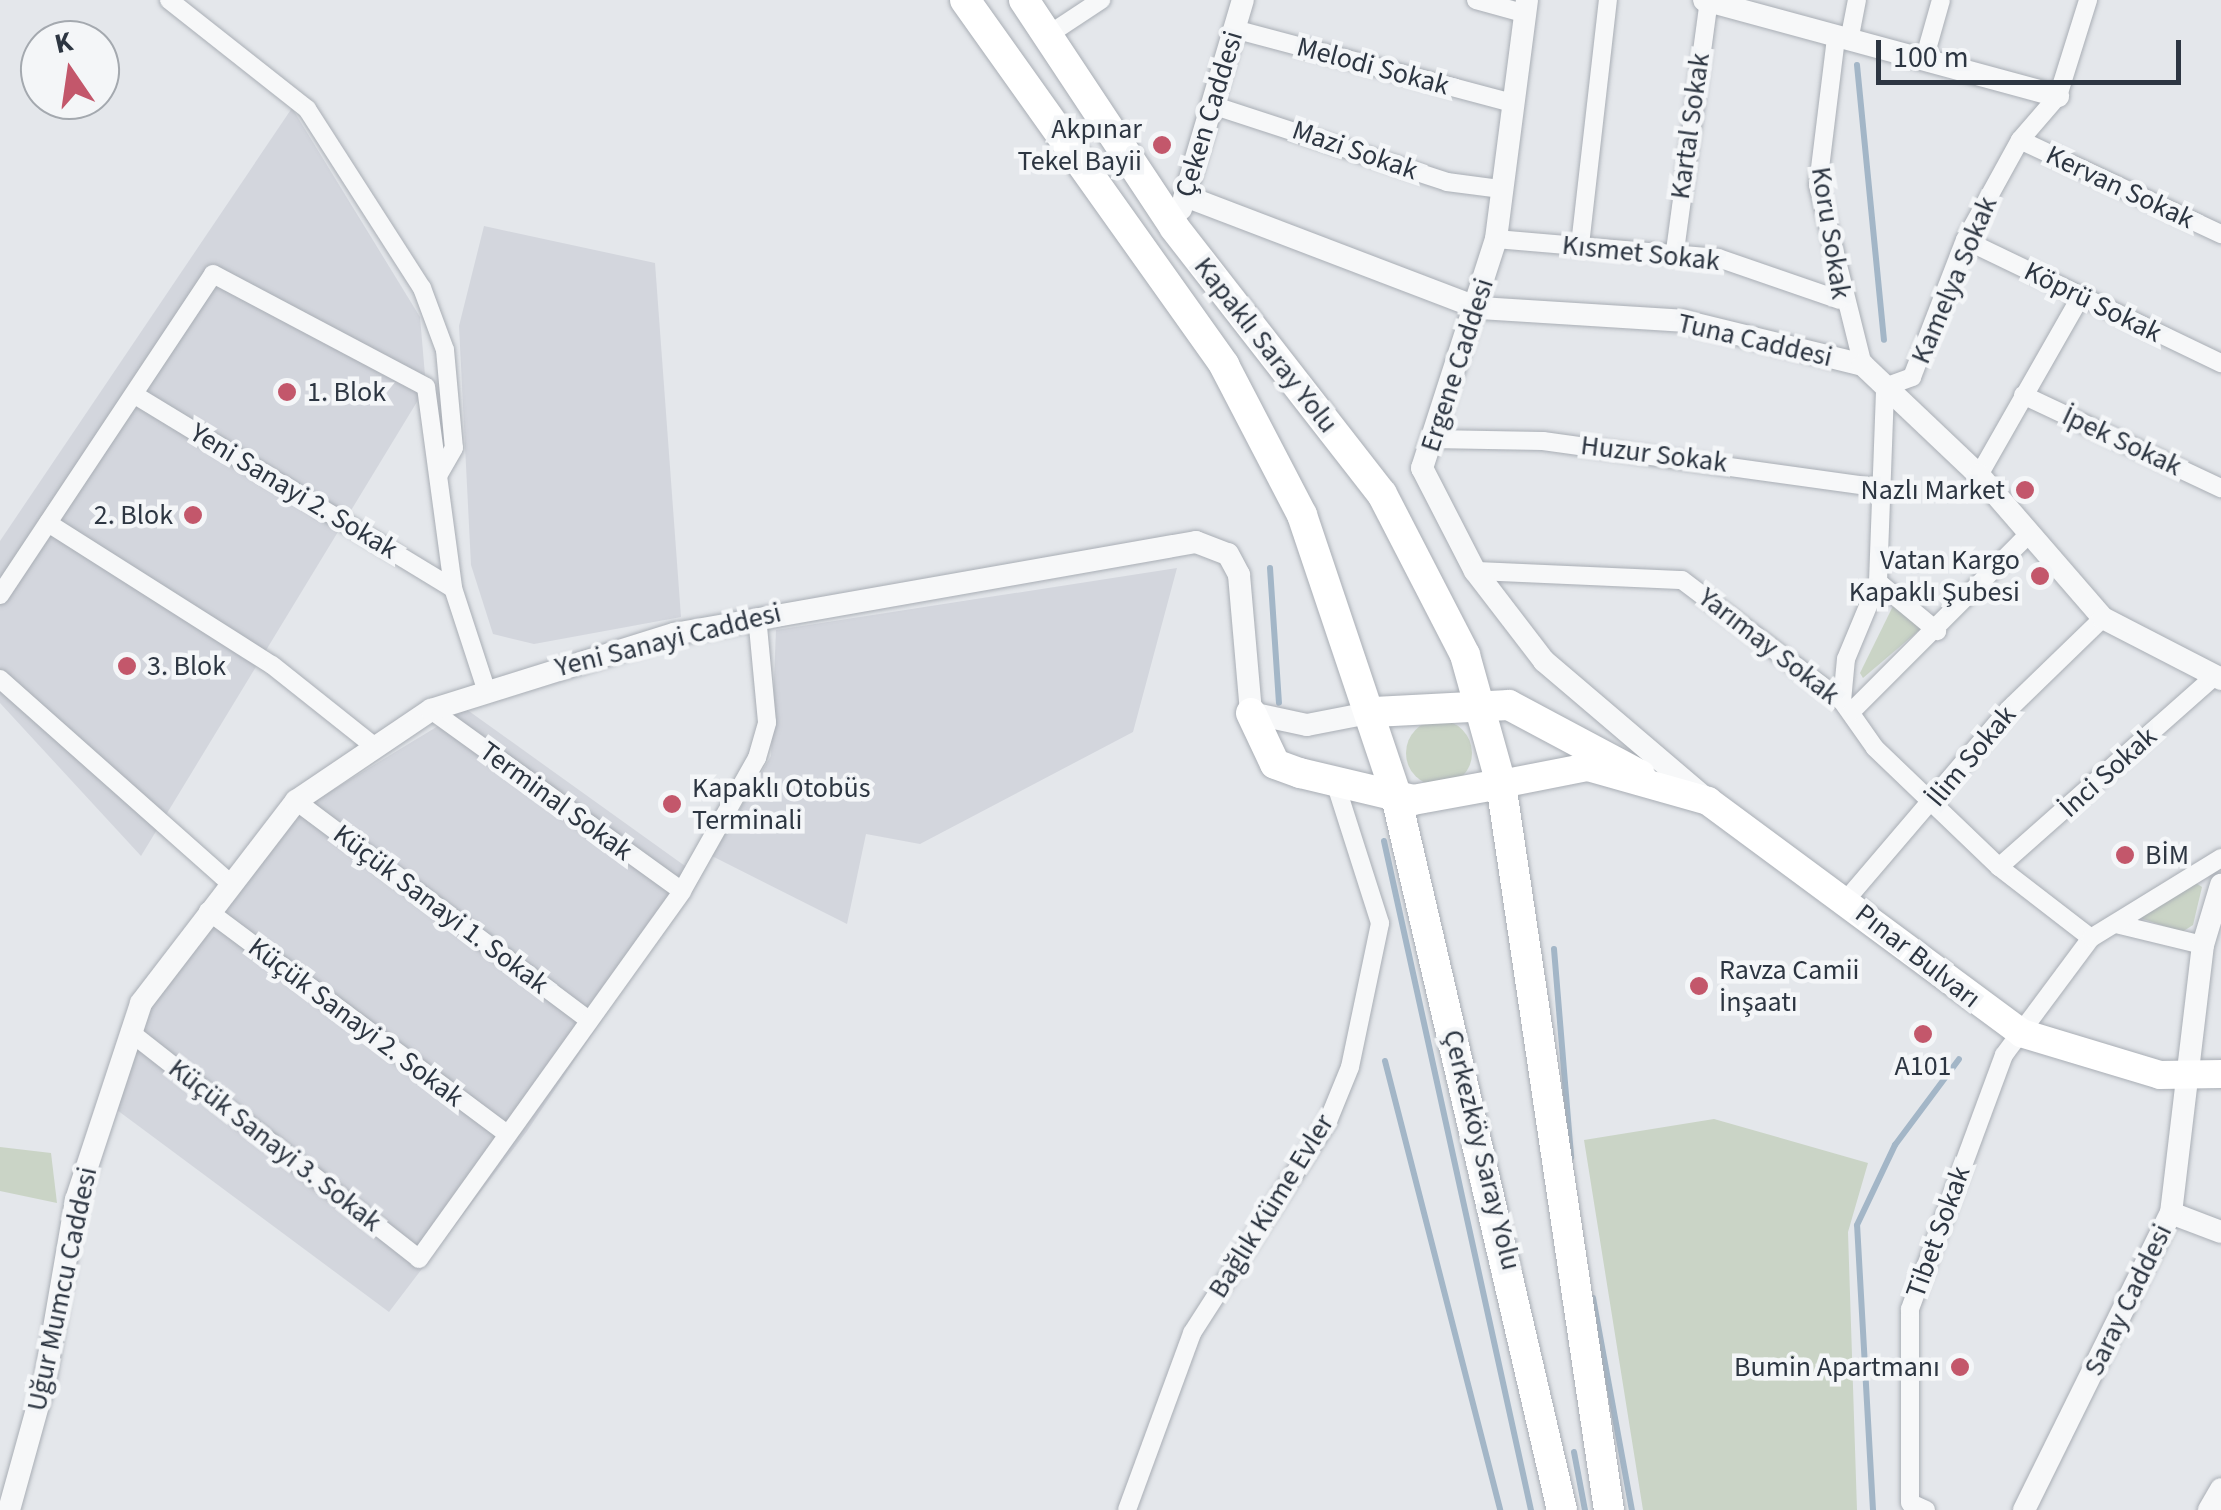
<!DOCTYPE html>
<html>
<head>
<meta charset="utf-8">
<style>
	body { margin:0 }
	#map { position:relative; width:2221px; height:1510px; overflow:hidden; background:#e4e7eb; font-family:"Source Sans 3",sans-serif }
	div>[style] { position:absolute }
	.built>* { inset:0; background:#d3d6dd }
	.green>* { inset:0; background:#cad4c6 }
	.round { border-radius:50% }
	.stream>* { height:6px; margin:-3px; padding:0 3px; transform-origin:3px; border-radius:3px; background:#a3b6c7 }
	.roads { filter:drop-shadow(0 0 2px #a9aeb5) drop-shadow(0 0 2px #a9aeb5) }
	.minor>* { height:18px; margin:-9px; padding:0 9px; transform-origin:9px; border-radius:9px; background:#f7f8f9 }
	.tertiary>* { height:22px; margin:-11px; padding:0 11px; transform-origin:11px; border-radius:11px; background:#f7f8f9 }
	.primary>* { height:28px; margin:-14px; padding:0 14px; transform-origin:14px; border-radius:14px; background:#fff }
	.trunk>* { height:30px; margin:-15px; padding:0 15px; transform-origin:15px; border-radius:15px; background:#fff }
	.dots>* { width:28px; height:28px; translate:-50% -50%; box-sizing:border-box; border:5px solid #f4f6f8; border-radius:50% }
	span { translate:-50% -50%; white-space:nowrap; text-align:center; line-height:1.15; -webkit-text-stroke:9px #f4f6f8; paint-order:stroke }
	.street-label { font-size:28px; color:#2d3642 }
	.poi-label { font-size:28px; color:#2d3642 }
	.right { translate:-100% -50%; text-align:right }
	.left { translate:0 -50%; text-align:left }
	.north { position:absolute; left:20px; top:20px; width:100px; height:100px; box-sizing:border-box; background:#f4f6f8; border:2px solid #a4a9af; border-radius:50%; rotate:347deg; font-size:28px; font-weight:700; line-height:40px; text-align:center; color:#2d3642 }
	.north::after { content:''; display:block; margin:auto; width:35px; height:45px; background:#c3576b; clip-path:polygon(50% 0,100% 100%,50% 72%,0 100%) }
	.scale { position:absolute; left:1876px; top:40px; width:305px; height:45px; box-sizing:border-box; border:5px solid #2d3642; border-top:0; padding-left:12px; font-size:30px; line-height:35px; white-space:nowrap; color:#2d3642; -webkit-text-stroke:8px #f4f6f8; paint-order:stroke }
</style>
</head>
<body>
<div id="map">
	<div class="built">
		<div style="clip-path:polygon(292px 108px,420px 317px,426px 387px,141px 856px,0 703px,0 541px)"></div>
		<div style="clip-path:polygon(484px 226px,655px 263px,681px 617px,534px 644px,493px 634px,471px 565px,459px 326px)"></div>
		<div style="clip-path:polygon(1177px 568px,1133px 732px,920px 844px,866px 834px,847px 924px,712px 856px,771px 756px,776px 630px)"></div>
		<div style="clip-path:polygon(466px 709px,699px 876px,527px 1131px,389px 1312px,117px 1110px,147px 1010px,290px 816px)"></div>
	</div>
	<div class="green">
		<div style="clip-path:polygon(1893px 606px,1923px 627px,1863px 678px,1860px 673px)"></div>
		<div class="round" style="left:1406px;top:720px;width:66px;height:66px"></div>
		<div style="clip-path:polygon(2191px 880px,2202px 887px,2193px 925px,2182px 932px,2140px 918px)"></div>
		<div style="clip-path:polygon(1714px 1119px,1868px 1163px,1848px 1232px,1857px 1510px,1643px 1510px,1584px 1140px)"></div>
		<div style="clip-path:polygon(0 1147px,51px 1153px,57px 1203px,0 1191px)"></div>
	</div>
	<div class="stream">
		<div style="left:1857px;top:65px;width:276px;rotate:84.4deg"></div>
		<div style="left:1270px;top:568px;width:135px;rotate:86.2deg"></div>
		<div style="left:1384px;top:841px;width:685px;rotate:77.61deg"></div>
		<div style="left:1554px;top:949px;width:209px;rotate:85.3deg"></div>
		<div style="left:1385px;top:1061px;width:463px;rotate:75.6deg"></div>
		<div style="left:1593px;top:1298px;width:216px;rotate:79.6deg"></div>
		<div style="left:1574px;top:1452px;width:59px;rotate:79.3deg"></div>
		<div style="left:1873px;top:1510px;width:285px;rotate:-93.2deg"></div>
		<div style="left:1857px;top:1225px;width:89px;rotate:-64.6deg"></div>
		<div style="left:1895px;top:1145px;width:107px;rotate:-53.3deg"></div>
	</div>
	<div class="roads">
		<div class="minor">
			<div style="left:169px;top:0;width:176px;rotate:38.3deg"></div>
			<div style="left:307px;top:109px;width:213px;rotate:57.3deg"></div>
			<div style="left:422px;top:288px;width:66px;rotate:69.6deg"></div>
			<div style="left:445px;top:350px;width:98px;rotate:84.8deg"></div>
			<div style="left:454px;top:448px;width:30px;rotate:120deg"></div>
			<div style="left:1476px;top:0;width:49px;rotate:15.5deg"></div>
			<div style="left:1234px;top:29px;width:289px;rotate:14.9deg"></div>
			<div style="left:1048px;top:35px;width:64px;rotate:-33.4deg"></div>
			<div style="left:1836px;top:38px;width:148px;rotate:97deg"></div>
			<div style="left:1818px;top:185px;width:186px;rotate:76deg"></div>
			<div style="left:1849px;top:41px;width:42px;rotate:-79deg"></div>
			<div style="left:1924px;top:60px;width:62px;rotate:-74.2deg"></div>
			<div style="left:1212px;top:105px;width:247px;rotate:18.1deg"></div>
			<div style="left:1447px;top:182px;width:53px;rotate:7.5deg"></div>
			<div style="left:2020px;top:140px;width:222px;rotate:25.1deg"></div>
			<div style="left:1496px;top:239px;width:223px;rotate:4.9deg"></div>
			<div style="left:1718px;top:258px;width:129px;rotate:19deg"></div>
			<div style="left:1965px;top:240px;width:284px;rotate:25.7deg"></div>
			<div style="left:1580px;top:245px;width:247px;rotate:-83.5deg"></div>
			<div style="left:1675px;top:251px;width:253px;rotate:-82.3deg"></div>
			<div style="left:135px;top:395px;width:372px;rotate:31.3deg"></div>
			<div style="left:2023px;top:395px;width:219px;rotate:25.2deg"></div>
			<div style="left:1432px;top:439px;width:111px;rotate:1deg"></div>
			<div style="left:1543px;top:441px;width:335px;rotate:7.9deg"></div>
			<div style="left:1979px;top:475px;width:206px;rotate:-60.3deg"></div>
			<div style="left:48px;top:523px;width:265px;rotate:32.4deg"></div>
			<div style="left:272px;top:665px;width:130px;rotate:38.5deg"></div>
			<div style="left:1475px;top:571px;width:207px;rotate:2.5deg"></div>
			<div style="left:1682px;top:580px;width:201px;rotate:37.1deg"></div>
			<div style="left:1842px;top:701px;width:57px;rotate:54.9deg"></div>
			<div style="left:1875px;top:748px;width:172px;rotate:43.8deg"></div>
			<div style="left:1999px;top:867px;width:116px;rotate:37.7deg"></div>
			<div style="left:1878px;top:582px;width:77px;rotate:39.7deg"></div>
			<div style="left:0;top:595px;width:385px;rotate:-56.4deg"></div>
			<div style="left:213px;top:274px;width:241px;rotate:27.9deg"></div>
			<div style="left:426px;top:387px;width:203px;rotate:82.3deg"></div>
			<div style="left:453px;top:588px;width:106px;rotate:71.9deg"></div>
			<div style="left:0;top:679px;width:307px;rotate:41.6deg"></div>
			<div style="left:1842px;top:701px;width:42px;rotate:-84.6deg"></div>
			<div style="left:1846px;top:659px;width:83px;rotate:-67.4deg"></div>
			<div style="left:1878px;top:582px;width:195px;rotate:-87.9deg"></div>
			<div style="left:1885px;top:387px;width:29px;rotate:-20deg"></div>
			<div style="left:1912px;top:377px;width:147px;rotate:-68.9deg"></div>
			<div style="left:1965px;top:240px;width:114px;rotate:-61.2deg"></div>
			<div style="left:2020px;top:140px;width:58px;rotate:-49.2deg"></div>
			<div style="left:2058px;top:96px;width:101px;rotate:-72.6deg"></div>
			<div style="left:431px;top:710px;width:309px;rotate:35.8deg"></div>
			<div style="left:1851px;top:712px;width:253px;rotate:-45deg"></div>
			<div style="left:296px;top:801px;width:362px;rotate:36.8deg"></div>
			<div style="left:1999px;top:867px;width:290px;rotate:-41.5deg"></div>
			<div style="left:1846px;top:900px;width:250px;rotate:-49.5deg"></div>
			<div style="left:2008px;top:710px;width:132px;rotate:-44.1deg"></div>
			<div style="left:208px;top:911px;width:370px;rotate:36.7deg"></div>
			<div style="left:2116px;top:924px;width:89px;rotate:13.6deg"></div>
			<div style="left:130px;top:1032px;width:367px;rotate:38.1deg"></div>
			<div style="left:419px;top:1259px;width:452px;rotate:-54.4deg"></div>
			<div style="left:682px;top:891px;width:153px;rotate:-60.6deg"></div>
			<div style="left:757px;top:758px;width:37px;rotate:-74deg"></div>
			<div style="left:767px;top:722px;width:105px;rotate:-95.4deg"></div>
			<div style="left:1127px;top:1510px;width:189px;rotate:-69.8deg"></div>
			<div style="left:1192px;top:1333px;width:252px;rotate:-57.3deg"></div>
			<div style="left:1328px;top:1121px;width:58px;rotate:-67.8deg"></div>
			<div style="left:1350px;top:1067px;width:147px;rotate:-78.2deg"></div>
			<div style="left:1380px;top:923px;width:151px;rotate:-107.7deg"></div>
			<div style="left:1926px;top:1510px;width:17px;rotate:-156deg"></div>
			<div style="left:1910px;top:1503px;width:194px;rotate:-90deg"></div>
			<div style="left:1910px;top:1309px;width:271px;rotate:-69.7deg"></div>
			<div style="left:2004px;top:1055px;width:146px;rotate:-53.4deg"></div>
			<div style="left:2091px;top:938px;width:153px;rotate:-31.6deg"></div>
		</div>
		<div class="tertiary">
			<div style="left:1527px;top:0;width:241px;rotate:97.4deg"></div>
			<div style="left:1496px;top:239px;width:241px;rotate:107.9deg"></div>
			<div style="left:1422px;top:468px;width:116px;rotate:62.8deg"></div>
			<div style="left:1475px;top:571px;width:113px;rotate:52.5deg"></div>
			<div style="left:1544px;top:661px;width:210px;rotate:40.4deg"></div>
			<div style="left:1704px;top:0;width:367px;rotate:15.2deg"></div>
			<div style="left:1185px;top:196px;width:315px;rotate:20.9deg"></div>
			<div style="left:1479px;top:308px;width:205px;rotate:3.6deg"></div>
			<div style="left:1684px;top:321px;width:184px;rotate:13.8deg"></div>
			<div style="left:1863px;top:365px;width:160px;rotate:43.5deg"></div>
			<div style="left:1979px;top:475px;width:189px;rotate:49.1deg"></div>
			<div style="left:2103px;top:618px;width:133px;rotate:27.3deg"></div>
			<div style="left:1181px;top:209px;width:218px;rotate:-73.5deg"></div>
			<div style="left:2171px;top:1213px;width:53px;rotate:20.8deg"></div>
			<div style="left:9px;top:1510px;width:135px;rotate:-74.5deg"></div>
			<div style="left:45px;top:1380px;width:183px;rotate:-80.2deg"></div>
			<div style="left:76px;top:1200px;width:207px;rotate:-71.7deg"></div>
			<div style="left:141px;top:1003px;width:255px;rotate:-52.5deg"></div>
			<div style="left:296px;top:801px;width:163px;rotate:-34deg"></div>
			<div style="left:431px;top:710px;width:255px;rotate:-17.4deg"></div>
			<div style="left:674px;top:634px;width:530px;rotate:-10deg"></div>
			<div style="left:1196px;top:542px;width:34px;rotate:21deg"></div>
			<div style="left:1228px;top:554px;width:24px;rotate:62deg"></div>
			<div style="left:1239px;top:575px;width:139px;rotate:85deg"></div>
			<div style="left:1251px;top:713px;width:57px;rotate:12.1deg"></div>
			<div style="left:1307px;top:725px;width:68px;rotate:-11deg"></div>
			<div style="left:2024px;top:1510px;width:331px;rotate:-63.7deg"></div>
			<div style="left:2171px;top:1213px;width:270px;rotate:-83.2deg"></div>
			<div style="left:2203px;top:945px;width:63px;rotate:-73.3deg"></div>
			<div style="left:2209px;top:1510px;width:24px;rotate:-60deg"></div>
		</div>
		<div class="primary">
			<div style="left:1501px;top:784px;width:89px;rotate:-11.1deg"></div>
			<div style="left:1588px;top:767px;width:125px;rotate:15.8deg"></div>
			<div style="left:1708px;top:801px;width:390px;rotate:36.5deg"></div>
			<div style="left:2021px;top:1033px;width:145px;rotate:16.8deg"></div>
			<div style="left:2160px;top:1075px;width:61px;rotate:-0.9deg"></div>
		</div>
		<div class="trunk">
			<div style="left:965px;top:0;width:448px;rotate:54.6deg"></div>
			<div style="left:1224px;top:365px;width:169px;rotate:62.5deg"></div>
			<div style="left:1302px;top:515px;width:292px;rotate:71.4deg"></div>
			<div style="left:1395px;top:792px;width:737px;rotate:76.91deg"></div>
			<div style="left:1024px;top:0;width:272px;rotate:56.5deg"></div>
			<div style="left:1174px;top:227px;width:338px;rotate:52.1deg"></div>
			<div style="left:1382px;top:494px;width:181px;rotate:62.7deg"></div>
			<div style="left:1465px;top:655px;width:134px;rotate:74.4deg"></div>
			<div style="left:1501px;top:784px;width:734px;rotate:81.54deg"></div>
			<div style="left:1374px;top:712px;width:135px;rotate:-3deg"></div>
			<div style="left:1509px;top:705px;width:149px;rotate:28.1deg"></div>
			<div style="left:1251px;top:713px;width:56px;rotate:64.8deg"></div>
			<div style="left:1275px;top:764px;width:27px;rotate:20deg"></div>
			<div style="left:1300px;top:773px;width:116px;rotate:13.4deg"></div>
			<div style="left:1413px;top:800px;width:89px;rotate:-10.3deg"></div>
		</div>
	</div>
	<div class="dots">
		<div style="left:1162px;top:145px;background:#c3576b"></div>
		<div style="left:287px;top:392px;background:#c3576b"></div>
		<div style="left:2025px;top:490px;background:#c3576b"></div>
		<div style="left:193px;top:515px;background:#c3576b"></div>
		<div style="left:2040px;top:576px;background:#c3576b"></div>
		<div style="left:127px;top:666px;background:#c3576b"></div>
		<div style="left:672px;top:804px;background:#c3576b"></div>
		<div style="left:2125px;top:855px;background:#c3576b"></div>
		<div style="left:1699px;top:986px;background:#c3576b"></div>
		<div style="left:1923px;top:1034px;background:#c3576b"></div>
		<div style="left:1960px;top:1367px;background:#c3576b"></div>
	</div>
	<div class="street-label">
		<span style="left:1373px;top:66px;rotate:15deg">Melodi Sokak</span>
		<span style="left:1209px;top:114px;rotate:-73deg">Çeken Caddesi</span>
		<span style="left:1690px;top:126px;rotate:-82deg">Kartal Sokak</span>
		<span style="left:1355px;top:150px;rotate:19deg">Mazi Sokak</span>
		<span style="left:2120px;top:187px;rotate:25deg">Kervan Sokak</span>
		<span style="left:1831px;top:233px;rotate:81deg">Koru Sokak</span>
		<span style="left:1641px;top:253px;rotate:6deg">Kısmet Sokak</span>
		<span style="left:1954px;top:280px;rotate:-67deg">Kamelya Sokak</span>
		<span style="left:2093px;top:302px;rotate:26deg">Köprü Sokak</span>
		<span style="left:1755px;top:340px;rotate:13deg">Tuna Caddesi</span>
		<span style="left:1266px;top:345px;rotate:52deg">Kapaklı Saray Yolu</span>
		<span style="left:1457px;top:365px;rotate:-72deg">Ergene Caddesi</span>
		<span style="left:2122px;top:441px;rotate:25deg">İpek Sokak</span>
		<span style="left:1654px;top:454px;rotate:7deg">Huzur Sokak</span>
		<span style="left:294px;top:491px;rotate:31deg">Yeni Sanayi 2. Sokak</span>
		<span style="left:668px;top:640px;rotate:-14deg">Yeni Sanayi Caddesi</span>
		<span style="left:1769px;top:646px;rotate:38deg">Yarımay Sokak</span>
		<span style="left:1971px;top:756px;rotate:-50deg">İlim Sokak</span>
		<span style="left:2108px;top:772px;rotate:-42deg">İnci Sokak</span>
		<span style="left:556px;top:801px;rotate:36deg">Terminal Sokak</span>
		<span style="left:441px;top:909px;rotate:37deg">Küçük Sanayi 1. Sokak</span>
		<span style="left:1918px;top:956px;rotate:38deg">Pınar Bulvarı</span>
		<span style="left:356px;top:1022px;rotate:37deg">Küçük Sanayi 2. Sokak</span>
		<span style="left:275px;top:1145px;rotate:38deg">Küçük Sanayi 3. Sokak</span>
		<span style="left:1482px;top:1150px;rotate:76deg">Çerkezköy Saray Yolu</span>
		<span style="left:1271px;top:1206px;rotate:-58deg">Bağlık Küme Evler</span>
		<span style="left:1938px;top:1232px;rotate:-70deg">Tibet Sokak</span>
		<span style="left:62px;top:1289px;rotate:-78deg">Uğur Mumcu Caddesi</span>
		<span style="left:2128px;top:1300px;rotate:-64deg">Saray Caddesi</span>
	</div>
	<div class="poi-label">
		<span class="right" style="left:1142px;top:145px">Akpınar<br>Tekel Bayii</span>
		<span class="left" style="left:307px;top:392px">1. Blok</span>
		<span class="right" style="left:2005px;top:490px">Nazlı Market</span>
		<span class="right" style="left:173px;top:515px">2. Blok</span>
		<span class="right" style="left:2020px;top:576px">Vatan Kargo<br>Kapaklı Şubesi</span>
		<span class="left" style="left:147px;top:666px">3. Blok</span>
		<span class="left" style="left:692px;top:804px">Kapaklı Otobüs<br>Terminali</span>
		<span class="left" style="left:2145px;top:855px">BİM</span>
		<span class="left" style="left:1719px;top:986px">Ravza Camii<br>İnşaatı</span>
		<span style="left:1923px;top:1066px">A101</span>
		<span class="right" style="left:1940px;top:1367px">Bumin Apartmanı</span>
	</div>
	<div class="north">K</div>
	<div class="scale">100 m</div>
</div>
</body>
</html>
